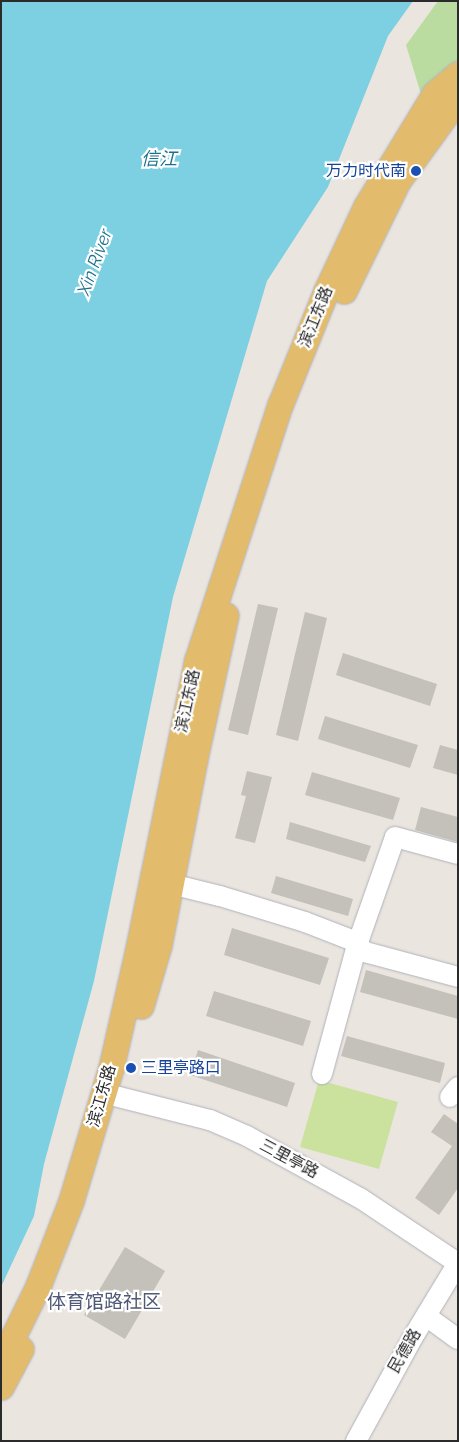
<!DOCTYPE html>
<html>
<head>
<meta charset="utf-8">
<style>
	body { margin:0 }
	#map { position:relative; width:459px; height:1442px; overflow:hidden; background:#ebe5df; font-family:Raleway,"Noto Sans SC",sans-serif }
	div>[style] { position:absolute }
	.green>* { inset:0; background:#badca1 }
	.pitch>* { inset:0; background:#cbe29e }
	.water>* { inset:0; background:#7cd0e2 }
	.building>* { inset:0; background:#c4c0ba }
	.roads { filter:drop-shadow(0 0 1px #afb2ba) drop-shadow(0 0 1px #afb2ba) }
	.minor>* { height:20px; margin:-10px; padding:0 10px; transform-origin:10px; border-radius:10px; background:#fff }
	.major>* { height:25px; margin:-12.5px; padding:0 12.5px; transform-origin:12.5px; border-radius:12.5px; background:#e2bc6c }
	.dots>* { width:14px; height:14px; translate:-50% -50%; box-sizing:border-box; border:2px solid #fff; border-radius:50% }
	span { translate:-50% -50%; white-space:nowrap; text-align:center; line-height:1.15; -webkit-text-stroke:4.5px #fff; paint-order:stroke }
	.transit-label { font-size:16px; color:#164399 }
	.right { translate:-100% -50%; text-align:right }
	.left { translate:0 -50%; text-align:left }
	.street-label { font-size:16px; color:#2b2b2b }
	.water-label { font-size:18px; color:#1b718f; font-style:italic }
	.quarter-label { font-size:19px; color:#505a77 }
	.frame { position:absolute; inset:0; border:2px solid #2b2b2b; pointer-events:none }
</style>
</head>
<body>
<div id="map">
	<div class="green">
		<div style="clip-path:polygon(438px 1px,458px 1px,458px 66px,421px 94px,406px 45px)"></div>
	</div>
	<div class="pitch">
		<div style="clip-path:polygon(319px 1080px,398px 1102px,379px 1169px,300px 1147px)"></div>
	</div>
	<div class="water">
		<div style="clip-path:polygon(1px 1px,413px 1px,388px 36px,328px 187px,267px 281px,173px 597px,94px 981px,44px 1164px,34px 1216px,1px 1287px)"></div>
	</div>
	<div class="building">
		<div style="clip-path:polygon(258px 604px,278px 608px,248px 735px,228px 730px)"></div>
		<div style="clip-path:polygon(305px 612px,327px 618px,298px 741px,276px 735px)"></div>
		<div style="clip-path:polygon(343px 653px,437px 684px,430px 706px,336px 675px)"></div>
		<div style="clip-path:polygon(325px 716px,418px 745px,410px 768px,318px 739px)"></div>
		<div style="clip-path:polygon(440px 745px,458px 750px,458px 775px,433px 768px)"></div>
		<div style="clip-path:polygon(247px 771px,272px 777px,255px 843px,235px 838px,246px 796px,241px 795px)"></div>
		<div style="clip-path:polygon(312px 772px,400px 798px,393px 820px,305px 795px)"></div>
		<div style="clip-path:polygon(421px 807px,458px 817px,458px 842px,415px 830px)"></div>
		<div style="clip-path:polygon(290px 822px,371px 846px,365px 862px,286px 839px)"></div>
		<div style="clip-path:polygon(276px 876px,353px 899px,348px 916px,271px 893px)"></div>
		<div style="clip-path:polygon(232px 928px,329px 958px,320px 985px,224px 955px)"></div>
		<div style="clip-path:polygon(366px 970px,458px 996px,458px 1019px,360px 992px)"></div>
		<div style="clip-path:polygon(214px 991px,311px 1021px,303px 1046px,206px 1016px)"></div>
		<div style="clip-path:polygon(347px 1036px,445px 1063px,440px 1083px,341px 1056px)"></div>
		<div style="clip-path:polygon(198px 1050px,295px 1083px,287px 1107px,190px 1075px)"></div>
		<div style="clip-path:polygon(444px 1114px,458px 1124px,458px 1188px,439px 1215px,415px 1198px,452px 1146px,431px 1132px)"></div>
		<div style="clip-path:polygon(125px 1247px,165px 1271px,125px 1339px,84px 1315px)"></div>
	</div>
	<div class="roads">
		<div class="minor">
			<div style="left:171px;top:884px;width:50px;rotate:13.8deg"></div>
			<div style="left:220px;top:896px;width:89px;rotate:17deg"></div>
			<div style="left:305px;top:922px;width:53px;rotate:21.2deg"></div>
			<div style="left:354px;top:941px;width:16px;rotate:45deg"></div>
			<div style="left:365px;top:952px;width:96px;rotate:15deg"></div>
			<div style="left:322px;top:1074px;width:134px;rotate:-74.8deg"></div>
			<div style="left:357px;top:945px;width:114px;rotate:-70.6deg"></div>
			<div style="left:395px;top:837px;width:65px;rotate:15.1deg"></div>
			<div style="left:103px;top:1093px;width:110px;rotate:14.2deg"></div>
			<div style="left:210px;top:1120px;width:40px;rotate:23.4deg"></div>
			<div style="left:247px;top:1136px;width:129px;rotate:28.8deg"></div>
			<div style="left:360px;top:1198px;width:118px;rotate:33.6deg"></div>
			<div style="left:458px;top:1263px;width:87px;rotate:121.3deg"></div>
			<div style="left:413px;top:1337px;width:119px;rotate:118.7deg"></div>
			<div style="left:450px;top:1097px;width:13px;rotate:-51deg"></div>
			<div style="left:426px;top:1316px;width:39px;rotate:36deg"></div>
		</div>
		<div class="major">
			<div style="left:344px;top:291px;width:123px;rotate:-63.9deg"></div>
			<div style="left:398px;top:181px;width:85px;rotate:-54.1deg"></div>
			<div style="left:448px;top:112px;width:13px;rotate:-42deg"></div>
			<div style="left:141px;top:1006px;width:64px;rotate:-73.6deg"></div>
			<div style="left:159px;top:945px;width:190px;rotate:-79.1deg"></div>
			<div style="left:195px;top:758px;width:146px;rotate:-77.8deg"></div>
			<div style="left:1px;top:1361px;width:84px;rotate:-63.7deg"></div>
			<div style="left:38px;top:1286px;width:91px;rotate:-68.8deg"></div>
			<div style="left:71px;top:1201px;width:139px;rotate:-73.3deg"></div>
			<div style="left:111px;top:1068px;width:122px;rotate:-77.2deg"></div>
			<div style="left:138px;top:949px;width:295px;rotate:-78.5deg"></div>
			<div style="left:197px;top:660px;width:268px;rotate:-72deg"></div>
			<div style="left:280px;top:405px;width:123px;rotate:-68deg"></div>
			<div style="left:326px;top:291px;width:94px;rotate:-64.8deg"></div>
			<div style="left:366px;top:206px;width:132px;rotate:-58.6deg"></div>
			<div style="left:435px;top:93px;width:30px;rotate:-40deg"></div>
			<div style="left:1px;top:1387px;width:43px;rotate:-62.2deg"></div>
		</div>
	</div>
	<div class="dots">
		<div style="left:416px;top:171px;background:#1a4fb4"></div>
		<div style="left:131px;top:1068px;background:#1a4fb4"></div>
	</div>
	<div class="transit-label">
		<span class="right" style="left:406px;top:171px">万力时代南</span>
		<span class="left" style="left:141px;top:1068px">三里亭路口</span>
	</div>
	<div class="street-label">
		<span style="left:316px;top:317px;rotate:-68deg">滨江东路</span>
		<span style="left:188px;top:701px;rotate:-78deg">滨江东路</span>
		<span style="left:102px;top:1096px;rotate:-74deg">滨江东路</span>
		<span style="left:289px;top:1159px;rotate:28deg">三里亭路</span>
		<span style="left:405px;top:1351px;rotate:-60deg">民德路</span>
	</div>
	<div class="water-label">
		<span style="left:159px;top:159px">信江</span>
		<span style="left:95px;top:262px;rotate:-70deg">Xin River</span>
	</div>
	<div class="quarter-label">
		<span style="left:104px;top:1302px">体育馆路社区</span>
	</div>
	<div class="frame"></div>
</div>
</body>
</html>
